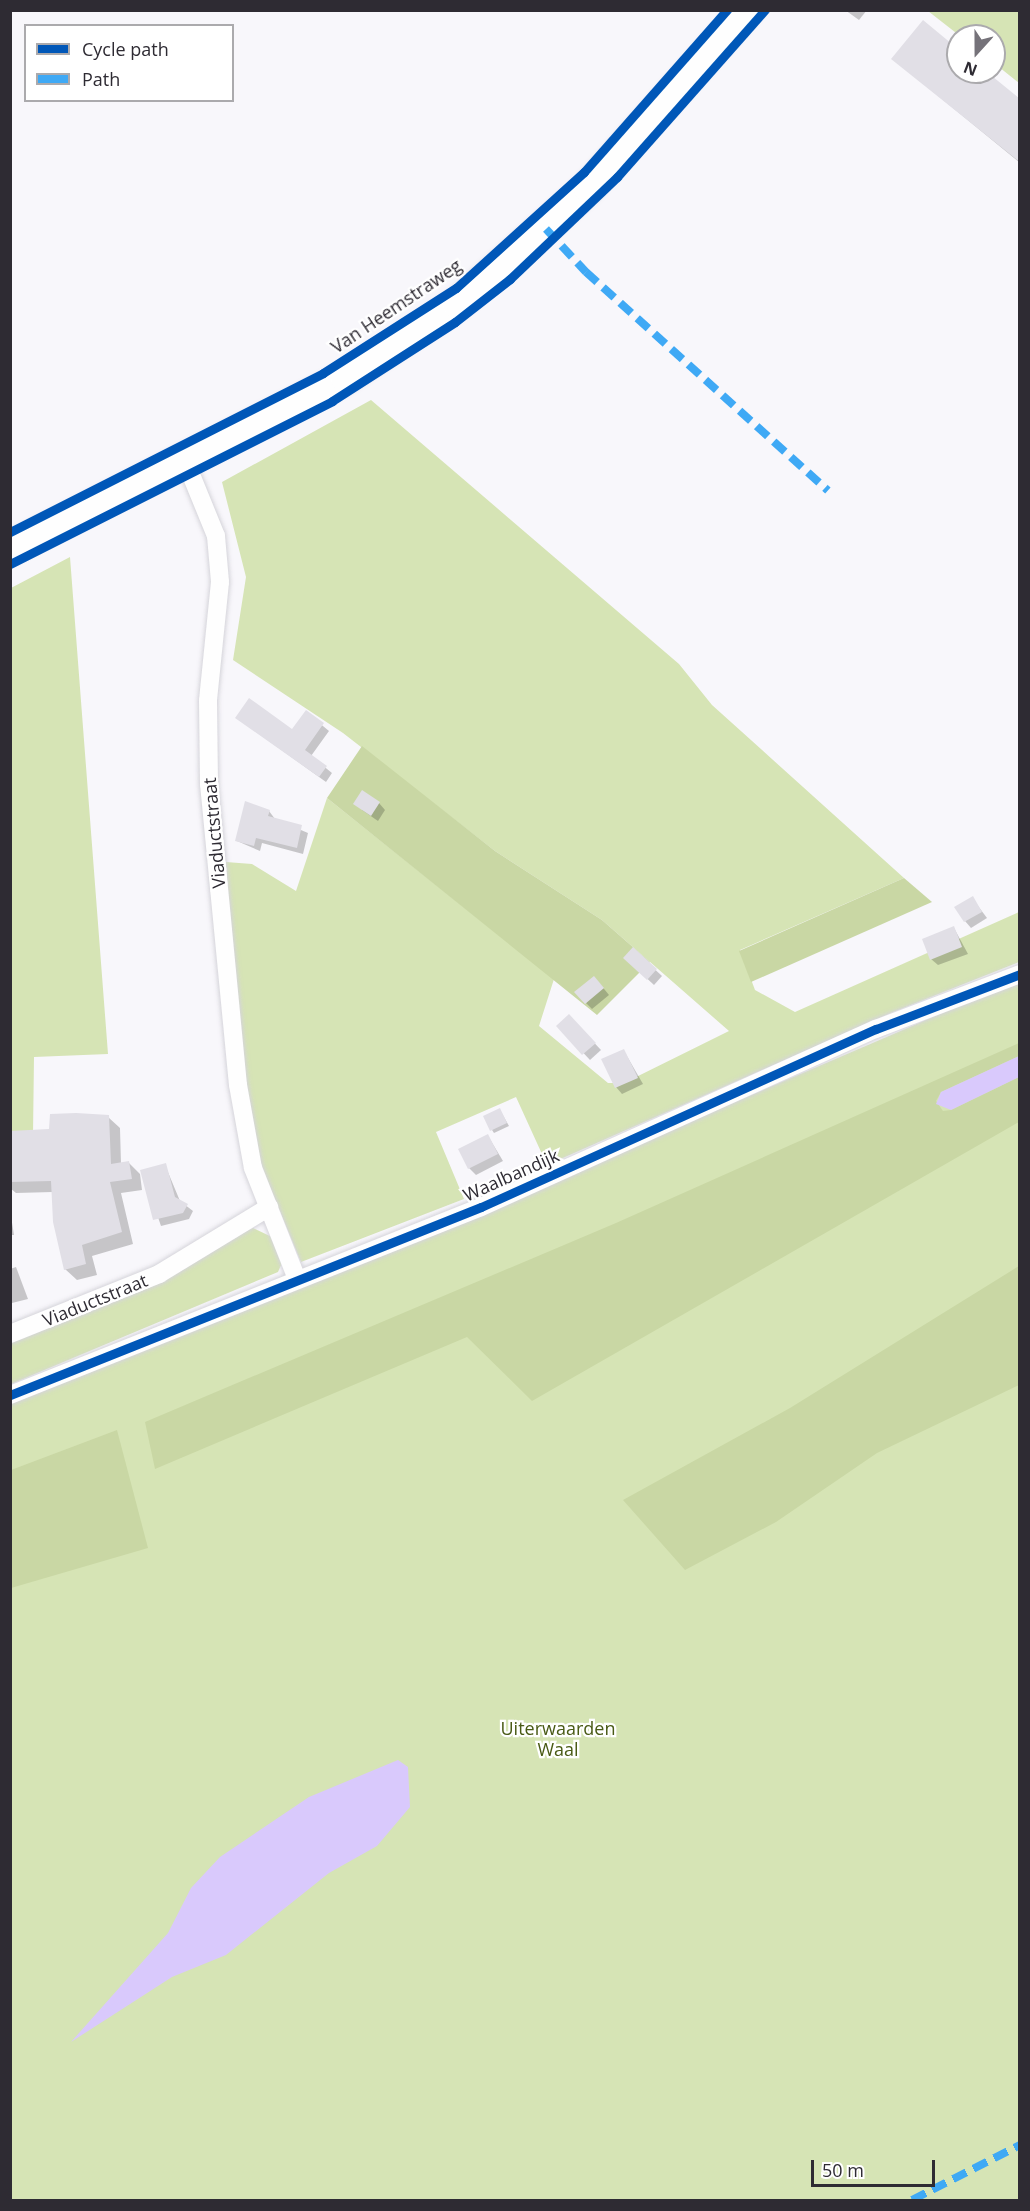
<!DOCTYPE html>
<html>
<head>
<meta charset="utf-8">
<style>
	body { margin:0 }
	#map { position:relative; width:1030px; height:2211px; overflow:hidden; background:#f8f7fb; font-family:"Open Sans",sans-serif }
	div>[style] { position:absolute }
	.green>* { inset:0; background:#d6e4b5 }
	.forest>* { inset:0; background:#c9d7a4 }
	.water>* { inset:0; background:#d9c9fc }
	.shadow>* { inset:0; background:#0003 }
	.building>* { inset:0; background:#e1dfe6 }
	.roads { filter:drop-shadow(0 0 2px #d5d4da) drop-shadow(0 0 2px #d5d4da) }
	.street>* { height:18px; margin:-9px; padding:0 9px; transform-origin:9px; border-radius:9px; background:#fefefe }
	.primary>* { height:28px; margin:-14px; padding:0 14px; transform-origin:14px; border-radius:14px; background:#fefefe }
	.quiet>* { height:8px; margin-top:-4px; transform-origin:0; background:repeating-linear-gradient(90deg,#3fa9f5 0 15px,transparent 0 23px) }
	.cycleway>* { height:9px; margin:-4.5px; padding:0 4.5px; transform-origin:4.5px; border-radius:4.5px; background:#0057b8 }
	span { translate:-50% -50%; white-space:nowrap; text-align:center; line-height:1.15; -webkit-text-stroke:4.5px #fff; paint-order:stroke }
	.street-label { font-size:18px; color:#2e2b33 }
	.park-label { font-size:18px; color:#495a15 }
	.frame { position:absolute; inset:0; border:12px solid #2e2b33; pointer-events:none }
	.legend { position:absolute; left:24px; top:24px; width:210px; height:78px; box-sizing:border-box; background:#fff; border:2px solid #abaaad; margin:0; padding:8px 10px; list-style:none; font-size:18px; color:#2e2b33 }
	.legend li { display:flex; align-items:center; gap:12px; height:30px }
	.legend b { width:30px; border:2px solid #abaaad }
	.north { position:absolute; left:946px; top:24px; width:60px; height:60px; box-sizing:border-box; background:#fff; border:2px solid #abaaad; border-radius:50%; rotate:201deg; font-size:16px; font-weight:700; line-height:24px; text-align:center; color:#2e2b33 }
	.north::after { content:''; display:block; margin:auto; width:21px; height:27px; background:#757279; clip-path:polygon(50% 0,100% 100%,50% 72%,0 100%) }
	.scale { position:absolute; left:811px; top:2160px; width:124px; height:27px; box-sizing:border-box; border:3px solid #2e2b33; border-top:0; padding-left:8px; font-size:18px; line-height:21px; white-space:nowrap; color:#2e2b33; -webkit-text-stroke:4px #fff; paint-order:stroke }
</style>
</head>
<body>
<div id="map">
	<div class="green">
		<div style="clip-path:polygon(928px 11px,1019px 11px,1019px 83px,994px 63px,994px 36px,960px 36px)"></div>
		<div style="clip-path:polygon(371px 400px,679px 664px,712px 705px,904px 878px,740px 950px,755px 990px,795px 1012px,1019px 912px,1019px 962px,893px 1012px,547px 1165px,516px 1097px,436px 1132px,464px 1199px,301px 1262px,255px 1151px,230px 956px,226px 862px,252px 864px,296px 891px,327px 798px,554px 979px,539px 1026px,608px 1083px,624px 1083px,729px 1031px,602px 920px,495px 851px,343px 733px,233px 660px,246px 577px,222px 482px)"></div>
		<div style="clip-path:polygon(70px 557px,108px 1054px,34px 1057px,33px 1135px,11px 1137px,11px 588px)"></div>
		<div style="clip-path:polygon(1019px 980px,1019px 2200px,11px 2200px,11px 1404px,387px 1252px)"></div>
		<div style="clip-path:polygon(253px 1228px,272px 1237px,282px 1263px,278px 1272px,11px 1384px,11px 1342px)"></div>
	</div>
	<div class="forest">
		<div style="clip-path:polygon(362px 746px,495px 851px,602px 920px,650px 962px,597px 1015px,327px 798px)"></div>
		<div style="clip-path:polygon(904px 878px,932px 902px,751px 982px,739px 951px)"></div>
		<div style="clip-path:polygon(1019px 1043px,1019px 1056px,941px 1092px,936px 1101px,943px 1111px,951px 1110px,1019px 1077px,1019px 1122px,532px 1401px,467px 1337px,155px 1469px,145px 1422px,616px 1223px)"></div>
		<div style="clip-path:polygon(1019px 1266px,1019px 1385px,877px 1453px,776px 1522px,685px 1570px,623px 1500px,790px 1408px)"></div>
		<div style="clip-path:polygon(117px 1430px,148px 1548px,11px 1588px,11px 1470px)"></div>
	</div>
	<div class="water">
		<div style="clip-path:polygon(1019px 1056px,1019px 1077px,951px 1110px,936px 1104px,941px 1092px)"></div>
		<div style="clip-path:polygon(398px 1760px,408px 1767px,410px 1807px,377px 1846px,329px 1873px,226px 1955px,172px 1977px,71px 2042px,168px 1933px,191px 1888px,220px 1857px,309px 1797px)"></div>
	</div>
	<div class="shadow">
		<div style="clip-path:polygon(845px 10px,867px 10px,859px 20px)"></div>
		<div style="clip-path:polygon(958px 51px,958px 72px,984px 72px,1020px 101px,1020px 163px,893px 59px)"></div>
		<div style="clip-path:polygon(306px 712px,329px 731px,311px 756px,332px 773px,326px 782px,237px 718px,293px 731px)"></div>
		<div style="clip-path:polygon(379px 803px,385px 810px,378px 821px,362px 810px)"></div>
		<div style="clip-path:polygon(269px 811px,275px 819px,308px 833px,303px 854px,262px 843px,260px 851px,237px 841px)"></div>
		<div style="clip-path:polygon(972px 898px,987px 918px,971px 928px,965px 921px)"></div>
		<div style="clip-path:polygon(954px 928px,968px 954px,938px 965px,931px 959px)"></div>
		<div style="clip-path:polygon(633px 949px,662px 976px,654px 985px,625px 958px)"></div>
		<div style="clip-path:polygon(600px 984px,609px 995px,592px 1009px,586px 1003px)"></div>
		<div style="clip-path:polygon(569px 1016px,601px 1050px,590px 1060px,558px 1026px)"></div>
		<div style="clip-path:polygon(624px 1051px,643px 1084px,622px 1094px,616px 1087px)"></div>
		<div style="clip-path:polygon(500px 1110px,509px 1126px,494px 1133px,492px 1130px)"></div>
		<div style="clip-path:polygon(108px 1117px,120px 1128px,121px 1164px,128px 1162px,140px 1174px,142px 1190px,121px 1193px,133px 1244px,92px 1256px,97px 1275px,77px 1280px,65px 1269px,53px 1192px,16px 1193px,10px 1188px,10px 1132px,50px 1131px)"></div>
		<div style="clip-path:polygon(488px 1136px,503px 1161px,476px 1175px,469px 1168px)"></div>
		<div style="clip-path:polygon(165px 1165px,180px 1201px,193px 1211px,189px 1219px,161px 1226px,142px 1171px)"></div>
		<div style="clip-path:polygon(10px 1210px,14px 1235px,10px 1235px)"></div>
		<div style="clip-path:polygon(16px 1267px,28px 1299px,12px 1303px,10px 1269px)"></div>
	</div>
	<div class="building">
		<div style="clip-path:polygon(923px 20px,958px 49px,958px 72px,987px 72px,1020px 99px,1020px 162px,891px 59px)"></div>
		<div style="clip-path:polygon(249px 698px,292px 729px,306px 710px,324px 723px,305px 750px,327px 766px,319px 777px,235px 718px)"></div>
		<div style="clip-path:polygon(362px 790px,380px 802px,371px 816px,353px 804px)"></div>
		<div style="clip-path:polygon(245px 801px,270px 810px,268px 816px,302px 825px,297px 848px,256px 838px,254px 846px,235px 841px)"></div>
		<div style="clip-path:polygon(973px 896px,982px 912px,964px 922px,954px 907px)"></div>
		<div style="clip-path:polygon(954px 926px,962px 947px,930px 960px,922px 939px)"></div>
		<div style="clip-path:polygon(633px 947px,657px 969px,647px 980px,623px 958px)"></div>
		<div style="clip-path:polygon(594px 976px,604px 988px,585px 1004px,574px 992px)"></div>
		<div style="clip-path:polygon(569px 1014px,596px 1043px,582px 1055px,556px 1026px)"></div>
		<div style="clip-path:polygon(624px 1049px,638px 1078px,615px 1088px,601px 1059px)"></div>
		<div style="clip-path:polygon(500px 1108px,507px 1123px,490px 1131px,483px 1116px)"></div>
		<div style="clip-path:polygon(76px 1113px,109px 1115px,111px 1164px,129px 1161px,132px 1179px,110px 1182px,122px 1232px,82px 1245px,86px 1264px,64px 1270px,53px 1222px,51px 1181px,10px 1182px,10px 1131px,49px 1129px,50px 1114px)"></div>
		<div style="clip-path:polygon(488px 1134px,498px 1154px,468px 1169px,458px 1149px)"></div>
		<div style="clip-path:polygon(166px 1163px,175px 1197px,188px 1204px,183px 1213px,153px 1220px,140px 1170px)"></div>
	</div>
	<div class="roads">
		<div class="street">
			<div style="left:185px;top:460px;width:82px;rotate:67.8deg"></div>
			<div style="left:216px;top:536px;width:46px;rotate:85deg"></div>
			<div style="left:220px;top:582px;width:120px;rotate:95.8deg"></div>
			<div style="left:208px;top:701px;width:83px;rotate:89.3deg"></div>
			<div style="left:209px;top:784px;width:302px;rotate:84.5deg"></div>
			<div style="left:238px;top:1085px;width:84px;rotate:79.8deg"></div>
			<div style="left:253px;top:1168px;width:119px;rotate:68.4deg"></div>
			<div style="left:10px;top:1334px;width:161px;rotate:-21.9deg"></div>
			<div style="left:159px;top:1274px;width:129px;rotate:-31.3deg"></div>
			<div style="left:10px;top:1395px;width:507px;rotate:-21.76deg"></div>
			<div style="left:481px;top:1207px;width:433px;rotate:-24.3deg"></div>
			<div style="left:876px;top:1029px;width:154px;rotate:-20.9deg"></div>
		</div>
		<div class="primary">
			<div style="left:10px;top:548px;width:376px;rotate:-26.9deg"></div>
			<div style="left:345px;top:378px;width:134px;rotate:-33.5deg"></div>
			<div style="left:457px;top:304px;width:175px;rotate:-41.5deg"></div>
			<div style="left:588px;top:188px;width:239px;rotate:-48.2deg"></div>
		</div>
	</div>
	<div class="quiet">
		<div style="left:546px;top:229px;width:59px;rotate:47.1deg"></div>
		<div style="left:586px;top:272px;width:326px;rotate:42.1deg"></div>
		<div style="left:912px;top:2200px;width:121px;rotate:-27deg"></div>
	</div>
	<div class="cycleway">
		<div style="left:10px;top:532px;width:351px;rotate:-26.9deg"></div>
		<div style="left:323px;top:373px;width:158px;rotate:-32.6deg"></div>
		<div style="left:456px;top:288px;width:173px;rotate:-42.2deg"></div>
		<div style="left:584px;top:172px;width:216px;rotate:-48.6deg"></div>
		<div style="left:10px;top:564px;width:361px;rotate:-26.8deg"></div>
		<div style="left:332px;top:401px;width:146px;rotate:-32.7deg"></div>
		<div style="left:455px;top:322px;width:70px;rotate:-38deg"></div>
		<div style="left:510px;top:279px;width:148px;rotate:-43.6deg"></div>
		<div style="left:617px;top:177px;width:223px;rotate:-48.5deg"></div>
		<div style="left:10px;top:1395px;width:507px;rotate:-21.76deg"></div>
		<div style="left:481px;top:1207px;width:433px;rotate:-24.3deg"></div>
		<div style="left:876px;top:1029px;width:154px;rotate:-20.9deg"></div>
	</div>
	<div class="street-label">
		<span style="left:396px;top:306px;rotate:-34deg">Van Heemstraweg</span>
		<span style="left:214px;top:833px;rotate:-95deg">Viaductstraat</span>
		<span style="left:511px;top:1175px;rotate:-24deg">Waalbandijk</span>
		<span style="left:95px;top:1300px;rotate:-22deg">Viaductstraat</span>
	</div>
	<div class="park-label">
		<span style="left:558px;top:1739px">Uiterwaarden<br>Waal</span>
	</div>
	<div class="frame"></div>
	<ul class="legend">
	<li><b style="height:8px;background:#0057b8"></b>Cycle path</li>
	<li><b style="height:8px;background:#3fa9f5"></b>Path</li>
	</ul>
	<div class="north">N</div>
	<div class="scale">50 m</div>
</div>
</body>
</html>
